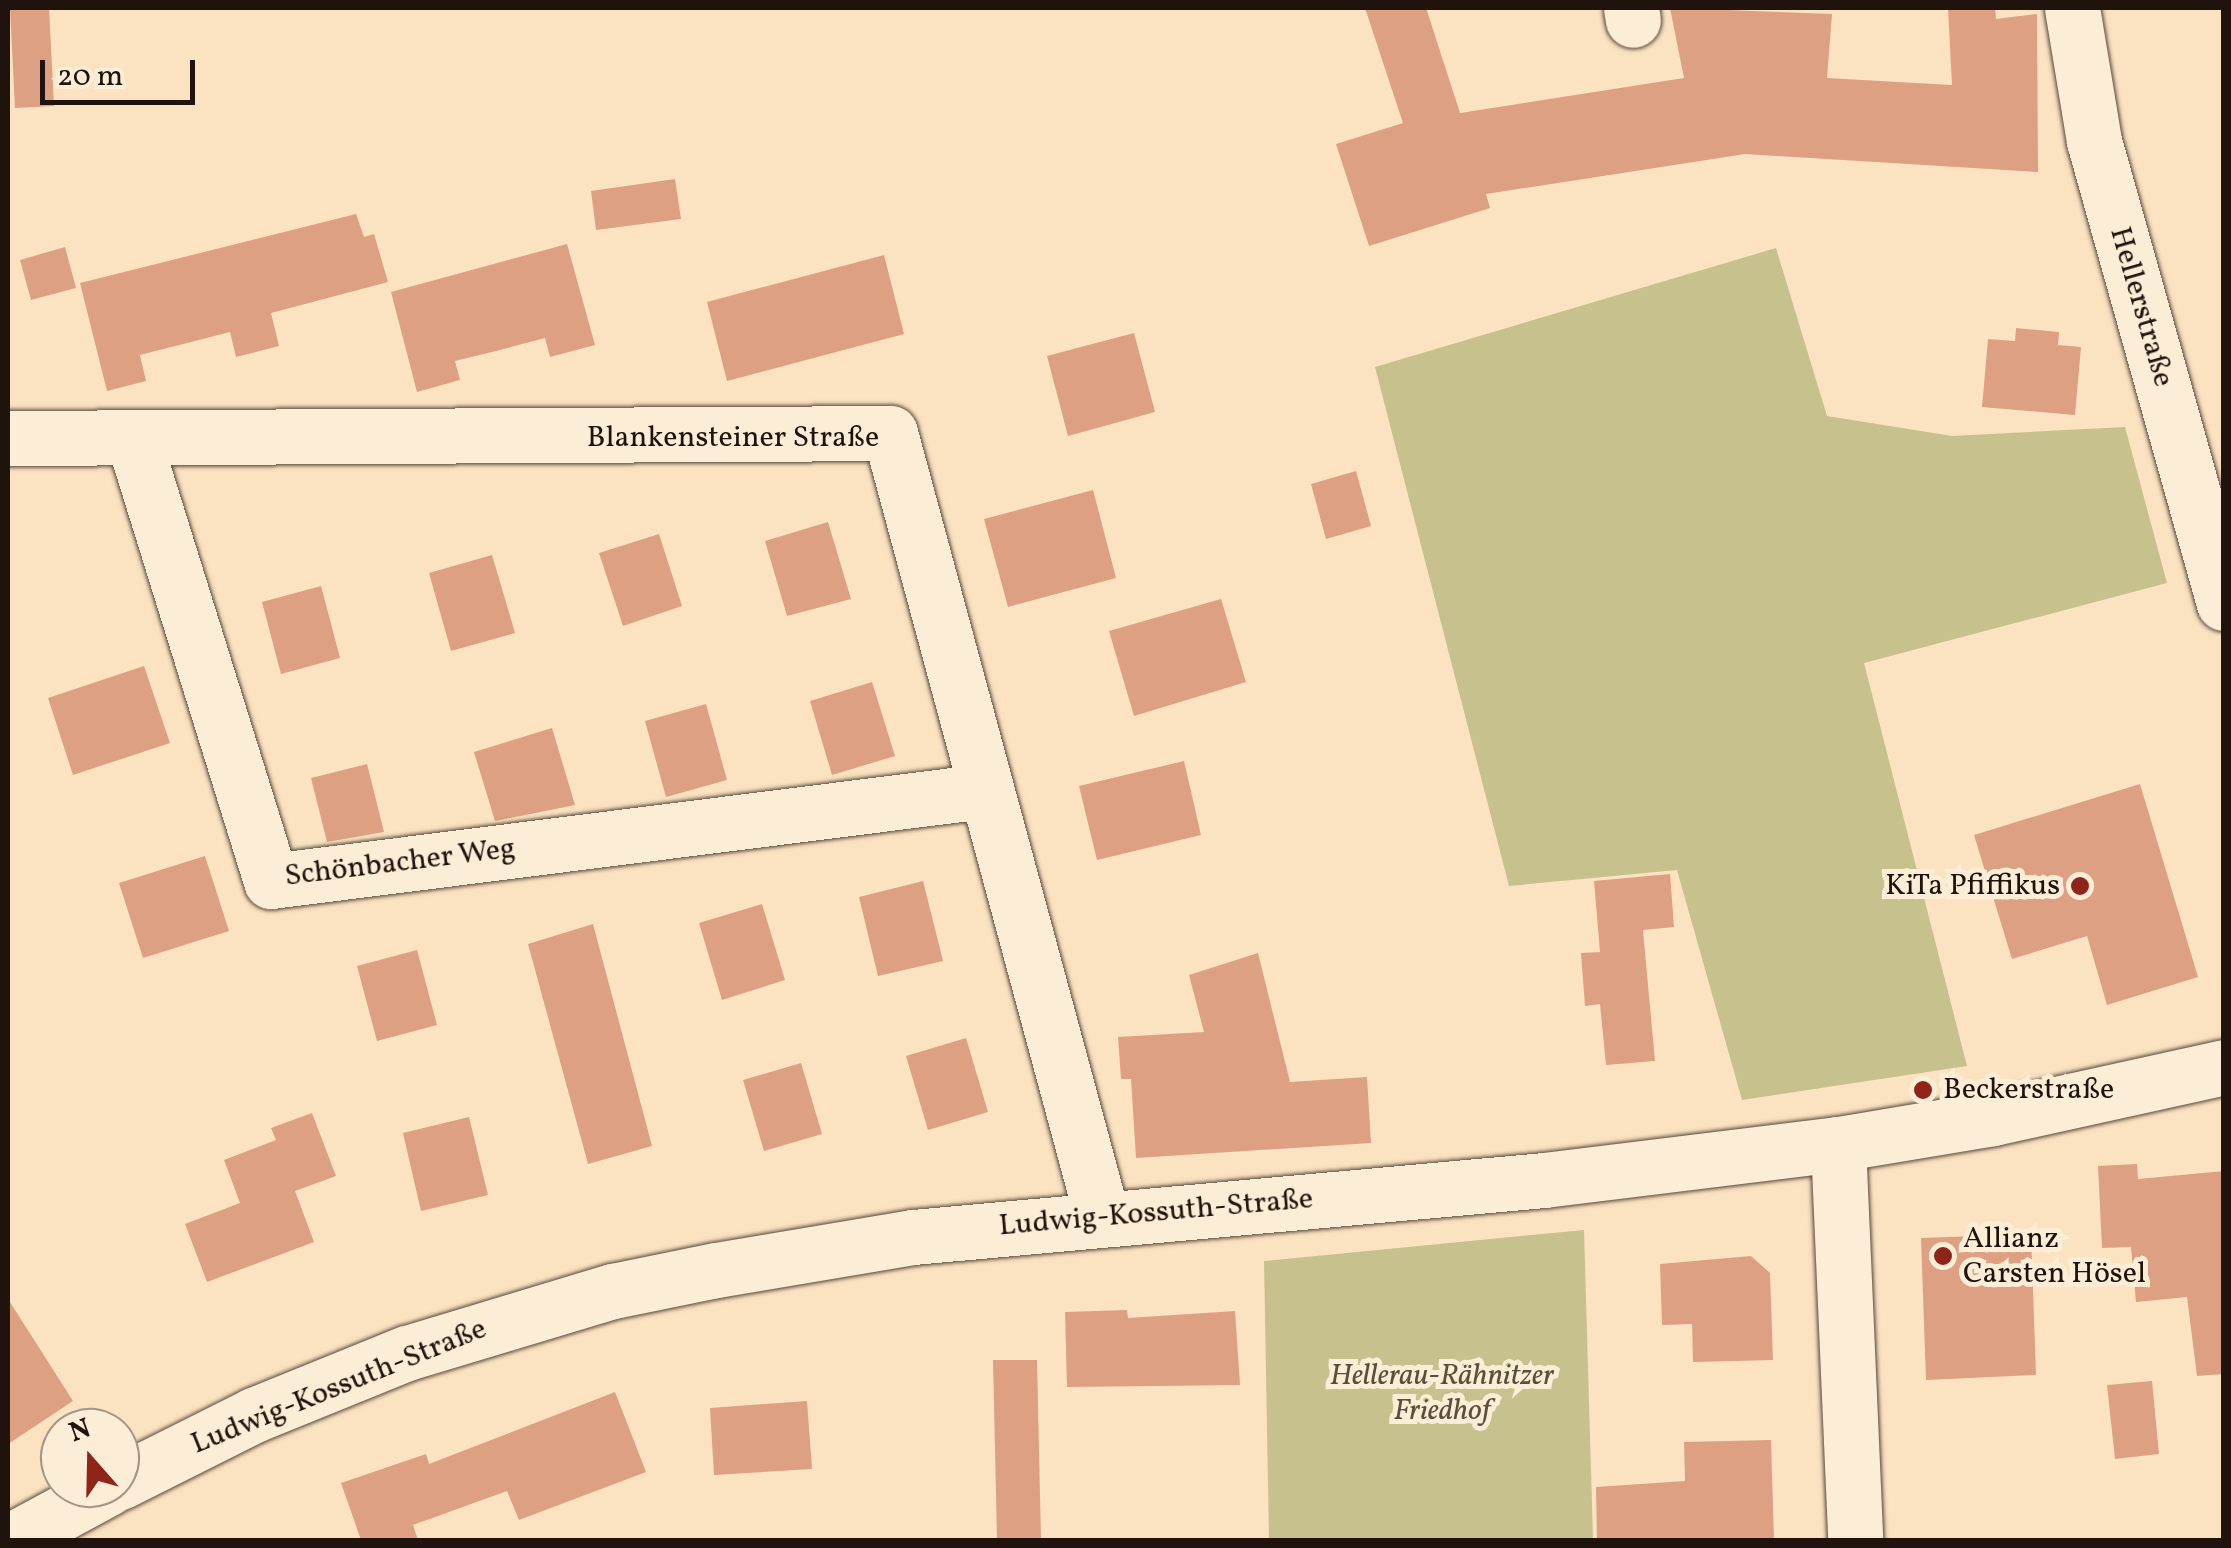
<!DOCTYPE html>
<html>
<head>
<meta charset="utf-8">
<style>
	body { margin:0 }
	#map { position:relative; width:2231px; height:1548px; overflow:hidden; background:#fbe3c1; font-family:Vollkorn,serif }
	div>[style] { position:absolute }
	.green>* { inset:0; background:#c7c18d }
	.building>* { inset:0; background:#dda083 }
	.roads { filter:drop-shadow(0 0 2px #57473a) drop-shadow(0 0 2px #57473a) }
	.minor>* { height:55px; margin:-27.5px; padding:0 27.5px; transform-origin:27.5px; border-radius:27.5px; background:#fcedd7 }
	.dots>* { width:28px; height:28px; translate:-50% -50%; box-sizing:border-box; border:5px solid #fcedd7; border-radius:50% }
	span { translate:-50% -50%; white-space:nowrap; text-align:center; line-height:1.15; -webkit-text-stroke:10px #fcedd7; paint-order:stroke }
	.street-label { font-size:30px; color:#20130d }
	.poi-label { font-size:30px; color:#20130d }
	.right { translate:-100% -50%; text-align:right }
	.left { translate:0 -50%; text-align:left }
	.park-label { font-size:30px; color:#5a503a; font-style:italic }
	.frame { position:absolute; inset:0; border:10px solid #20130d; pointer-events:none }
	.north { position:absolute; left:40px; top:1408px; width:100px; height:100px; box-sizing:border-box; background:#fcedd7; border:2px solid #a49686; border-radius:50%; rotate:340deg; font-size:28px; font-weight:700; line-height:40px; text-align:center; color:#20130d }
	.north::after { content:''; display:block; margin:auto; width:35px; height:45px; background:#8f2418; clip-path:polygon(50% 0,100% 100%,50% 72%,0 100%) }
	.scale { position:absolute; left:40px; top:60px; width:155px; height:45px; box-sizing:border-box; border:5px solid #20130d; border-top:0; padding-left:12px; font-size:30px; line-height:35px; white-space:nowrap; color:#20130d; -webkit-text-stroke:8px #fcedd7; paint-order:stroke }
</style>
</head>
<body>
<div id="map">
	<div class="green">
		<div style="clip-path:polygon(1776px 248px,1827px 416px,1952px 436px,2125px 427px,2167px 583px,1864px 663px,1967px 1066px,1742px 1100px,1677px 870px,1509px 886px,1375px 367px)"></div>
		<div style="clip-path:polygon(1584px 1230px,1593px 1540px,1269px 1540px,1264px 1261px)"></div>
	</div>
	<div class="building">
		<div style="clip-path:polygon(10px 8px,49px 8px,54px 106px,15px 108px)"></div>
		<div style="clip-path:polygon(1365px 8px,1426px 8px,1460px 113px,1684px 78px,1670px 8px,1832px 14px,1827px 78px,1952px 85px,1948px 8px,1995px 8px,1996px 19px,2037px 14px,2038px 172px,1745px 154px,1486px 194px,1490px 208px,1369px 246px,1336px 144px,1403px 123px)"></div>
		<div style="clip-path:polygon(675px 179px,681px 219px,596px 230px,591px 191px)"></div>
		<div style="clip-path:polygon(356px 214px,364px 237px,374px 234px,388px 282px,271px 313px,279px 346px,236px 357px,230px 332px,140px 355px,146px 381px,107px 391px,80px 283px)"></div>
		<div style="clip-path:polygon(567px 244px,595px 345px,550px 357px,545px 338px,500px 350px,455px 361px,460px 380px,417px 392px,391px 292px)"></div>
		<div style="clip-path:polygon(65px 247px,76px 288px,31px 300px,20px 260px)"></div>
		<div style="clip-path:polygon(884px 255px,904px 334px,727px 381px,707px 302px)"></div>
		<div style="clip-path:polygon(2016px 328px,2059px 332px,2058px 345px,2081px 347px,2075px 415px,1982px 407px,1988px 339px,2015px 341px)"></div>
		<div style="clip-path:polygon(1134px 333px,1155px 412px,1068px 436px,1047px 356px)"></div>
		<div style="clip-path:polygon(1356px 471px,1371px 526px,1326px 539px,1311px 484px)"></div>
		<div style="clip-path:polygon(1093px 490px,1116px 578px,1008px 607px,984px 519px)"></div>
		<div style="clip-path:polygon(828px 522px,851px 599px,787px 616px,765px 541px)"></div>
		<div style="clip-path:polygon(659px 534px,682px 606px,623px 626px,599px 553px)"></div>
		<div style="clip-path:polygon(492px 555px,515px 633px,451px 651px,429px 573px)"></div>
		<div style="clip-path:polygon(321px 586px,340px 658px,281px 674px,262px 602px)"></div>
		<div style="clip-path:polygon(1221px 599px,1246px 682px,1134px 716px,1109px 631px)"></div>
		<div style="clip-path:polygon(144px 666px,170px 743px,73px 775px,48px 698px)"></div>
		<div style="clip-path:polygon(872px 682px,895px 756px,832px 775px,810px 701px)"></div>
		<div style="clip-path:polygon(706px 704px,727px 780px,666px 797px,645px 721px)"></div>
		<div style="clip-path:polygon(552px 728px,575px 805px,495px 821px,474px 752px)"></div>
		<div style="clip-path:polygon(1184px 761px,1201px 835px,1097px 860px,1079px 786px)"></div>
		<div style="clip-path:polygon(367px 764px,384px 832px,327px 842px,311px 778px)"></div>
		<div style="clip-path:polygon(2140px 784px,2198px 977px,2107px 1005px,2087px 936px,2012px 959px,1974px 835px)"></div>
		<div style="clip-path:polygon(205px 856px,229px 931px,143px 958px,119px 883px)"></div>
		<div style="clip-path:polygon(1670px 874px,1674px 927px,1643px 930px,1655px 1061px,1606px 1065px,1600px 1004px,1585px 1006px,1581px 953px,1600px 952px,1594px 881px)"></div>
		<div style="clip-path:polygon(923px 881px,943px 961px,878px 976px,859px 897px)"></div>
		<div style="clip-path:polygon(762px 904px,785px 980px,722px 1000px,699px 923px)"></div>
		<div style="clip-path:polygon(593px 924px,652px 1146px,588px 1164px,528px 944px)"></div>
		<div style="clip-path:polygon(417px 950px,437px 1025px,377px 1041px,357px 966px)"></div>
		<div style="clip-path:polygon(1258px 953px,1290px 1082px,1367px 1077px,1371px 1143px,1136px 1158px,1131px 1079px,1121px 1079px,1118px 1037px,1204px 1032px,1189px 975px)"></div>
		<div style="clip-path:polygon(966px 1038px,988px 1112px,928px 1130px,906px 1056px)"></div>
		<div style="clip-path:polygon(801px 1063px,822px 1134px,764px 1151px,743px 1080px)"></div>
		<div style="clip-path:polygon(312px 1113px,336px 1176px,295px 1191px,314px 1242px,207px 1282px,185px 1224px,240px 1203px,224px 1160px,276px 1140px,271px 1128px)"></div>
		<div style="clip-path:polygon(469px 1117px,488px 1195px,421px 1211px,403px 1133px)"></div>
		<div style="clip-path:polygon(2137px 1164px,2138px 1179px,2224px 1171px,2224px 1374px,2197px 1376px,2187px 1297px,2136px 1302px,2131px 1247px,2102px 1248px,2098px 1166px)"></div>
		<div style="clip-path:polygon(2031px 1234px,2036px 1375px,1926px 1380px,1921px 1238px)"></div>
		<div style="clip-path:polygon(1751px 1256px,1770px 1273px,1773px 1360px,1693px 1362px,1692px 1324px,1662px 1325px,1660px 1264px)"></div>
		<div style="clip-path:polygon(8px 1299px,73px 1401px,8px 1444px)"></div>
		<div style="clip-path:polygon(1127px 1310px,1128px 1318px,1235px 1311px,1240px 1385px,1067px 1387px,1065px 1312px)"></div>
		<div style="clip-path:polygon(993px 1360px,1037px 1360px,1041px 1540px,997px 1540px)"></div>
		<div style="clip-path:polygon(2152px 1381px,2159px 1454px,2115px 1459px,2107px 1385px)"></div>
		<div style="clip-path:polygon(615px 1392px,646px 1472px,519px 1520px,507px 1491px,413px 1525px,418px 1540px,361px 1540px,341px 1483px,426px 1454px,429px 1464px)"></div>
		<div style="clip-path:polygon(807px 1401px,812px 1469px,714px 1475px,710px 1408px)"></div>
		<div style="clip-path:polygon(1771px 1440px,1774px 1540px,1597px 1540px,1596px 1487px,1685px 1481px,1684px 1442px)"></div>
	</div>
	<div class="roads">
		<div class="minor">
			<div style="left:1631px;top:8px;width:12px;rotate:81deg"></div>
			<div style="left:2072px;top:8px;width:135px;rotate:80.6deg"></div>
			<div style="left:2094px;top:141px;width:480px;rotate:74.3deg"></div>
			<div style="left:8px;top:438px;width:882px;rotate:-0.32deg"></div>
			<div style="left:890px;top:433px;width:812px;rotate:74.87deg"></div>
			<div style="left:134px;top:441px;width:461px;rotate:72.7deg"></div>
			<div style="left:271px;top:881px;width:719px;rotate:-7.19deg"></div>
			<div style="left:1838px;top:1144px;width:396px;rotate:87.5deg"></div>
			<div style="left:120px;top:1482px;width:150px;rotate:-26.6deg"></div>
			<div style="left:254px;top:1415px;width:165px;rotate:-22.1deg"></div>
			<div style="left:407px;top:1353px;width:215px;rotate:-16.8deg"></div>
			<div style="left:613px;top:1291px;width:105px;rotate:-11.5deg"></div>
			<div style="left:716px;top:1270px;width:200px;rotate:-9.5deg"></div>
			<div style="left:913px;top:1237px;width:634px;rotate:-5.16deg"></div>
			<div style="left:1544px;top:1180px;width:296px;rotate:-7deg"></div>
			<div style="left:1838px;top:1144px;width:157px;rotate:-9.5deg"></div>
			<div style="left:1993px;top:1118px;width:237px;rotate:-12.4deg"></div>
			<div style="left:12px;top:1540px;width:109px;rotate:-28.4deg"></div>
		</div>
	</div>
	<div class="dots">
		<div style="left:2080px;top:886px;background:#8f2418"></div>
		<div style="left:1923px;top:1090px;background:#8f2418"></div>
		<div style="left:1943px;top:1256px;background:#8f2418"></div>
	</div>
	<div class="street-label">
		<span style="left:2141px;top:307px;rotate:74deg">Hellerstraße</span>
		<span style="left:733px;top:438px">Blankensteiner Straße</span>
		<span style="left:400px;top:863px;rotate:-7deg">Schönbacher Weg</span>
		<span style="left:1156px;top:1213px;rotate:-5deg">Ludwig-Kossuth-Straße</span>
		<span style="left:339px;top:1387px;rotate:-22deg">Ludwig-Kossuth-Straße</span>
	</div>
	<div class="poi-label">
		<span class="right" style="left:2060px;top:886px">KiTa Pfiffikus</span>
		<span class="left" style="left:1943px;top:1090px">Beckerstraße</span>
		<span class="left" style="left:1963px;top:1256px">Allianz<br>Carsten Hösel</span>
	</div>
	<div class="park-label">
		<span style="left:1442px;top:1393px">Hellerau-Rähnitzer<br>Friedhof</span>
	</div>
	<div class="frame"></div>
	<div class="north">N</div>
	<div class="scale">20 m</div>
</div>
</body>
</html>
